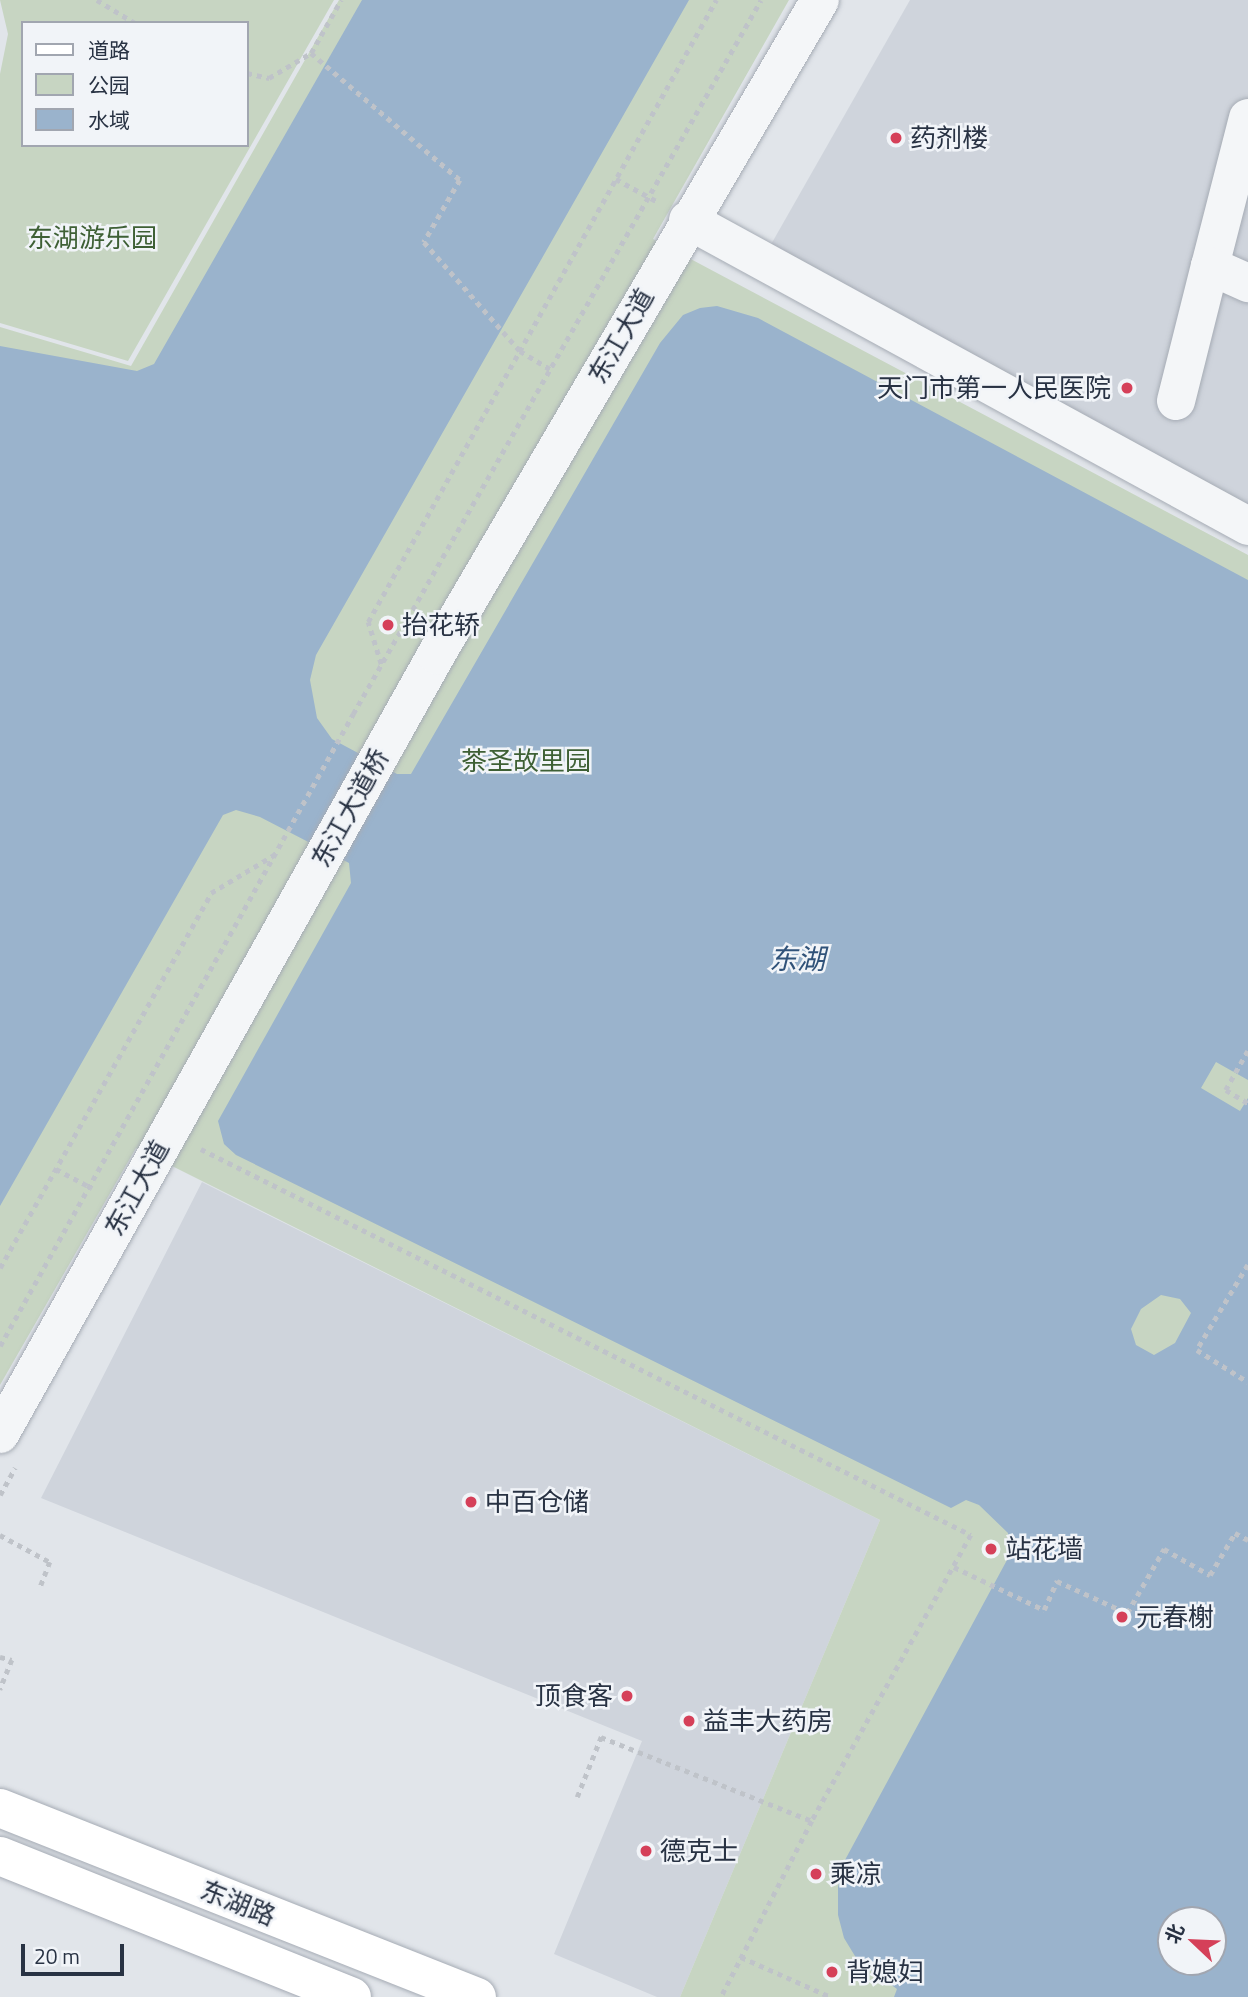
<!DOCTYPE html>
<html>
<head>
<meta charset="utf-8">
<style>
	body { margin:0 }
	#map { position:relative; width:1248px; height:1997px; overflow:hidden; background:#e1e5ea; font-family:"Titillium Web","Noto Sans SC",sans-serif }
	div>[style] { position:absolute }
	.built>* { inset:0; background:#cfd4dc }
	.green>* { inset:0; background:#c7d5c2 }
	.water>* { inset:0; background:#9ab3cc }
	.path>* { height:4.5px; margin-top:-2.25px; transform-origin:0; background:repeating-linear-gradient(90deg,#bfc3c9 0 5px,transparent 0 10px) }
	.roads { filter:drop-shadow(0 0 2px #a6acb5) drop-shadow(0 0 2px #a6acb5) }
	.minor>* { height:38px; margin:-19px; padding:0 19px; transform-origin:19px; border-radius:19px; background:#f4f6f8 }
	.major>* { height:38px; margin:-19px; padding:0 19px; transform-origin:19px; border-radius:19px; background:#fff }
	.dots>* { width:19px; height:19px; translate:-50% -50%; box-sizing:border-box; border:4px solid #f1f4f8; border-radius:50% }
	span { translate:-50% -50%; white-space:nowrap; text-align:center; line-height:1.15; -webkit-text-stroke:5px #f1f4f8; paint-order:stroke }
	.poi-label { font-size:26px; color:#283243 }
	.left { translate:0 -50%; text-align:left }
	.right { translate:-100% -50%; text-align:right }
	.park-label { font-size:26px; color:#3e6035 }
	.street-label { font-size:26px; color:#283243 }
	.water-label { font-size:28px; color:#305279; font-style:italic }
	.legend { position:absolute; left:21px; top:21px; width:228px; height:126px; box-sizing:border-box; background:#f1f4f8; border:2px solid #a1a6b0; margin:0; padding:9px 12px; list-style:none; font-size:21px; color:#283243 }
	.legend li { display:flex; align-items:center; gap:14px; height:35px }
	.legend b { width:35px; border:2px solid #a1a6b0 }
	.north { position:absolute; left:1157px; top:1906px; width:70px; height:70px; box-sizing:border-box; background:#f1f4f8; border:2px solid #a1a6b0; border-radius:50%; rotate:293deg; font-size:19px; font-weight:700; line-height:28px; text-align:center; color:#283243 }
	.north::after { content:''; display:block; margin:auto; width:24px; height:32px; background:#d54059; clip-path:polygon(50% 0,100% 100%,50% 72%,0 100%) }
	.scale { position:absolute; left:21px; top:1944px; width:103px; height:32px; box-sizing:border-box; border:4px solid #283243; border-top:0; padding-left:9px; font-size:21px; line-height:24px; white-space:nowrap; color:#283243; -webkit-text-stroke:5px #f1f4f8; paint-order:stroke }
</style>
</head>
<body>
<div id="map">
	<div class="built">
		<div style="clip-path:polygon(910px 0,1248px 0,1248px 521px,765px 255px)"></div>
		<div style="clip-path:polygon(202px 1182px,880px 1520px,680px 1997px,657px 1997px,554px 1954px,642px 1741px,41px 1498px)"></div>
	</div>
	<div class="green">
		<div style="clip-path:polygon(evenodd,0 0,334px 0,128px 361px,0 323px,0 74px,8px 34px,0 0,23px 23px,247px 23px,247px 145px,23px 145px,23px 23px)"></div>
		<div style="clip-path:polygon(evenodd,339px 0,789px 0,653px 239px,1248px 555px,1248px 1997px,680px 1997px,880px 1520px,136px 1148px,0 1385px,0 327px,131px 366px,339px 0,1171px 1920px,1213px 1920px,1213px 1962px,1171px 1962px,1171px 1920px)"></div>
	</div>
	<div class="water">
		<div style="clip-path:polygon(evenodd,362px 0,689px 0,316px 655px,310px 680px,317px 718px,332px 739px,397px 774px,411px 774px,660px 343px,683px 315px,700px 308px,717px 306px,758px 318px,1248px 580px,1248px 1080px,1216px 1062px,1201px 1088px,1240px 1111px,1248px 1098px,1248px 1997px,894px 1997px,897px 1989px,858px 1961px,844px 1938px,838px 1915px,838px 1887px,845px 1860px,1007px 1560px,1008px 1533px,979px 1505px,966px 1500px,951px 1508px,236px 1155px,224px 1144px,218px 1121px,351px 883px,349px 863px,260px 817px,236px 810px,223px 815px,0 1206px,0 346px,137px 371px,154px 364px,362px 0,1161px 1295px,1180px 1299px,1191px 1313px,1175px 1343px,1154px 1355px,1136px 1345px,1131px 1329px,1141px 1309px,1161px 1295px,362px 0,1171px 1920px,1213px 1920px,1213px 1962px,1171px 1962px,1171px 1920px)"></div>
	</div>
	<div class="path">
		<div style="left:97px;top:0;width:44px;rotate:31.2deg"></div>
		<div style="left:311px;top:53px;width:196px;rotate:40.4deg"></div>
		<div style="left:460px;top:180px;width:72px;rotate:120.1deg"></div>
		<div style="left:424px;top:242px;width:145px;rotate:48.6deg"></div>
		<div style="left:520px;top:351px;width:35px;rotate:31deg"></div>
		<div style="left:247px;top:73px;width:23px;rotate:13deg"></div>
		<div style="left:269px;top:78px;width:49px;rotate:-30.8deg"></div>
		<div style="left:311px;top:53px;width:61px;rotate:-60.5deg"></div>
		<div style="left:616px;top:179px;width:48px;rotate:28.7deg"></div>
		<div style="left:381px;top:664px;width:44px;rotate:-107.2deg"></div>
		<div style="left:368px;top:622px;width:713px;rotate:-60.77deg"></div>
		<div style="left:1248px;top:1051px;width:45px;rotate:119.4deg"></div>
		<div style="left:1226px;top:1090px;width:26px;rotate:31deg"></div>
		<div style="left:201px;top:1149px;width:861px;rotate:26.62deg"></div>
		<div style="left:971px;top:1535px;width:327px;rotate:119.1deg"></div>
		<div style="left:812px;top:1821px;width:198px;rotate:117.3deg"></div>
		<div style="left:56px;top:1169px;width:41px;rotate:27.8deg"></div>
		<div style="left:1248px;top:1265px;width:99px;rotate:121deg"></div>
		<div style="left:1197px;top:1350px;width:60px;rotate:32.1deg"></div>
		<div style="left:0;top:1268px;width:430px;rotate:-60.6deg"></div>
		<div style="left:211px;top:893px;width:74px;rotate:-31.1deg"></div>
		<div style="left:0;top:1346px;width:724px;rotate:-60.81deg"></div>
		<div style="left:353px;top:714px;width:822px;rotate:-60.26deg"></div>
		<div style="left:0;top:1495px;width:31px;rotate:-61deg"></div>
		<div style="left:0;top:1535px;width:57px;rotate:28.4deg"></div>
		<div style="left:50px;top:1562px;width:26px;rotate:111deg"></div>
		<div style="left:954px;top:1567px;width:100px;rotate:25.5deg"></div>
		<div style="left:1044px;top:1610px;width:32px;rotate:-66deg"></div>
		<div style="left:1057px;top:1581px;width:77px;rotate:24.6deg"></div>
		<div style="left:1127px;top:1613px;width:74px;rotate:-60deg"></div>
		<div style="left:1164px;top:1549px;width:53px;rotate:29.5deg"></div>
		<div style="left:1210px;top:1575px;width:49px;rotate:-59.2deg"></div>
		<div style="left:1235px;top:1533px;width:15px;rotate:28deg"></div>
		<div style="left:0;top:1657px;width:12px;rotate:14deg"></div>
		<div style="left:12px;top:1660px;width:32px;rotate:112deg"></div>
		<div style="left:577px;top:1797px;width:65px;rotate:-68.2deg"></div>
		<div style="left:601px;top:1737px;width:227px;rotate:21.7deg"></div>
		<div style="left:741px;top:1957px;width:98px;rotate:24deg"></div>
	</div>
	<div class="roads">
		<div class="minor">
			<div style="left:1248px;top:118px;width:153px;rotate:104.4deg"></div>
			<div style="left:1210px;top:266px;width:42px;rotate:24.1deg"></div>
			<div style="left:688px;top:220px;width:638px;rotate:28.65deg"></div>
			<div style="left:1176px;top:401px;width:139px;rotate:-75.9deg"></div>
			<div style="left:0;top:1434px;width:893px;rotate:-60.76deg"></div>
			<div style="left:436px;top:655px;width:759px;rotate:-59.62deg"></div>
		</div>
		<div class="major">
			<div style="left:0;top:1808px;width:513px;rotate:21.61deg"></div>
			<div style="left:0;top:1856px;width:379px;rotate:21.8deg"></div>
		</div>
	</div>
	<div class="dots">
		<div style="left:896px;top:138px;background:#d54059"></div>
		<div style="left:1127px;top:388px;background:#d54059"></div>
		<div style="left:388px;top:625px;background:#d54059"></div>
		<div style="left:471px;top:1502px;background:#d54059"></div>
		<div style="left:991px;top:1549px;background:#d54059"></div>
		<div style="left:1122px;top:1617px;background:#d54059"></div>
		<div style="left:627px;top:1696px;background:#d54059"></div>
		<div style="left:689px;top:1721px;background:#d54059"></div>
		<div style="left:646px;top:1851px;background:#d54059"></div>
		<div style="left:816px;top:1874px;background:#d54059"></div>
		<div style="left:832px;top:1972px;background:#d54059"></div>
	</div>
	<div class="poi-label">
		<span class="left" style="left:910px;top:138px">药剂楼</span>
		<span class="right" style="left:1111px;top:388px">天门市第一人民医院</span>
		<span class="left" style="left:402px;top:625px">抬花轿</span>
		<span class="left" style="left:485px;top:1502px">中百仓储</span>
		<span class="left" style="left:1005px;top:1549px">站花墙</span>
		<span class="left" style="left:1136px;top:1617px">元春榭</span>
		<span class="right" style="left:613px;top:1696px">顶食客</span>
		<span class="left" style="left:703px;top:1721px">益丰大药房</span>
		<span class="left" style="left:660px;top:1851px">德克士</span>
		<span class="left" style="left:830px;top:1874px">乘凉</span>
		<span class="left" style="left:846px;top:1972px">背媳妇</span>
	</div>
	<div class="park-label">
		<span style="left:92px;top:238px">东湖游乐园</span>
		<span style="left:526px;top:761px">茶圣故里园</span>
	</div>
	<div class="street-label">
		<span style="left:621px;top:336px;rotate:-60deg">东江大道</span>
		<span style="left:350px;top:808px;rotate:-61deg">东江大道桥</span>
		<span style="left:137px;top:1188px;rotate:-61deg">东江大道</span>
		<span style="left:238px;top:1903px;rotate:22deg">东湖路</span>
	</div>
	<div class="water-label">
		<span style="left:797px;top:959px">东湖</span>
	</div>
	<ul class="legend">
	<li><b style="height:9px;background:#fff"></b>道路</li>
	<li><b style="height:19px;background:#c7d5c2"></b>公园</li>
	<li><b style="height:19px;background:#9ab3cc"></b>水域</li>
	</ul>
	<div class="north">北</div>
	<div class="scale">20 m</div>
</div>
</body>
</html>
